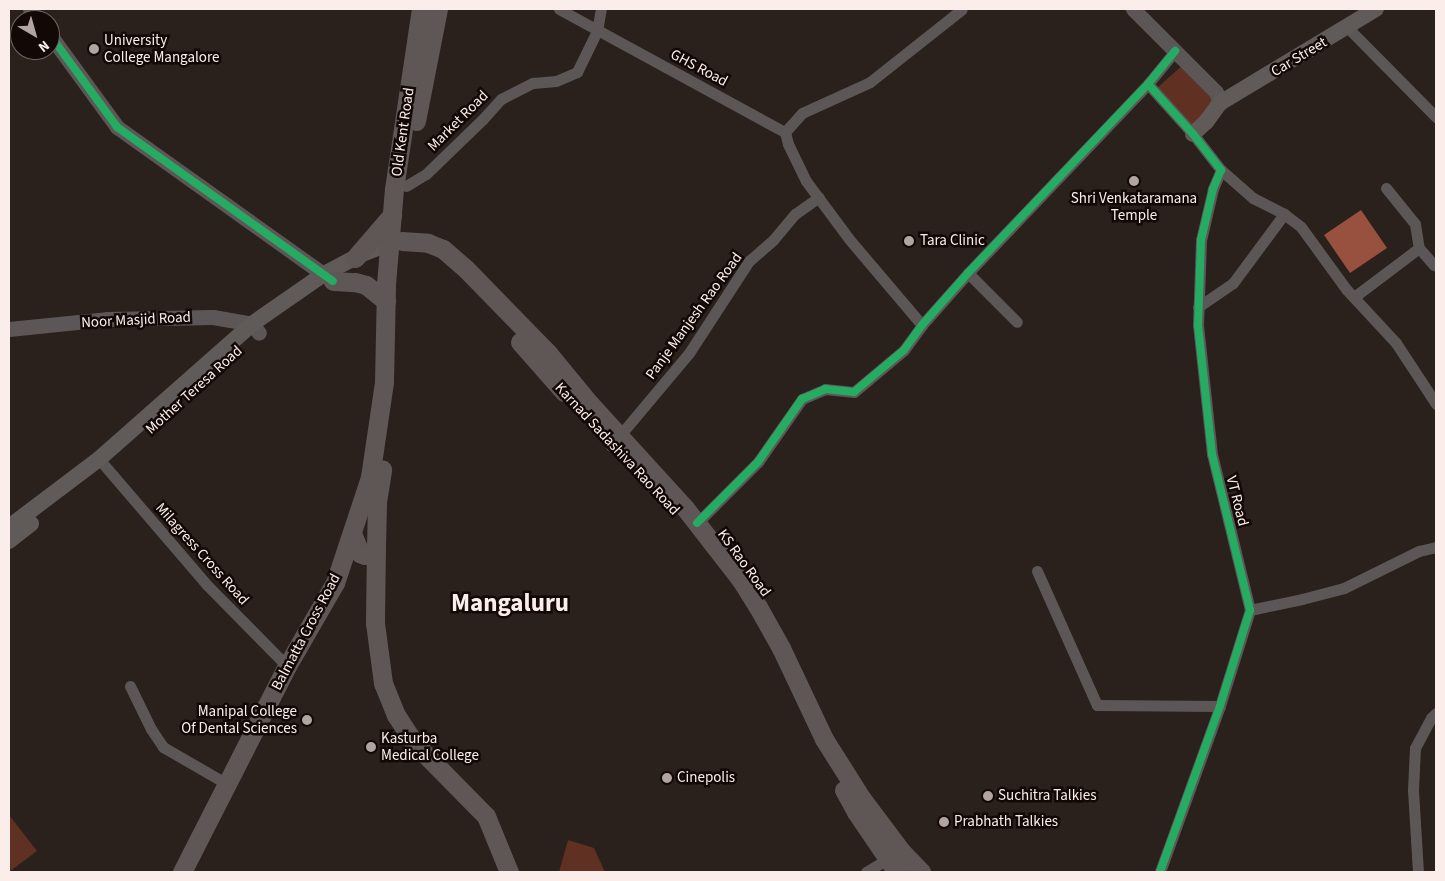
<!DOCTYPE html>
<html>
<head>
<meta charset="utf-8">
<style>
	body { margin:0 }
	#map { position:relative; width:1445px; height:881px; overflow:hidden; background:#2a201c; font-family:"Source Sans 3",sans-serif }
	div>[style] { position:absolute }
	.green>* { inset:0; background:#603023 }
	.water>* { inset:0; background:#97513e }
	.minor>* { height:11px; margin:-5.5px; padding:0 5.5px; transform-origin:5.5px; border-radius:5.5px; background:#5c5756 }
	.tertiary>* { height:15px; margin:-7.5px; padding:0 7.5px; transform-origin:7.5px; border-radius:7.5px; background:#5c5756 }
	.secondary>* { height:16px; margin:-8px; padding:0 8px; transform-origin:8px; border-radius:8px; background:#605a58 }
	.primary>* { height:19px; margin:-9.5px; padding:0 9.5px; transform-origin:9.5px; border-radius:9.5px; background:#5f5755 }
	.cycleway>* { height:8px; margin:-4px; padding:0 4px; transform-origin:4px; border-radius:4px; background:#26ab63 }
	.dots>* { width:14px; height:14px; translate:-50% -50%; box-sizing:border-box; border:2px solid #120907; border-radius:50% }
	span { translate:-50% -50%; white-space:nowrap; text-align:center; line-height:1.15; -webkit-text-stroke:5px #120907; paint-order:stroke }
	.poi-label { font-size:15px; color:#fbede9 }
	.left { translate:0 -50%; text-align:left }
	.right { translate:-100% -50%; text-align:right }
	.street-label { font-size:15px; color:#fbede9 }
	.town-label { font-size:25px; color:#fbede9; font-weight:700 }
	.frame { position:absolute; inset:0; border:10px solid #fbede9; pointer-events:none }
	.north { position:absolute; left:10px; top:10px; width:50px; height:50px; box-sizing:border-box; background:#120907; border:1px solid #6f6461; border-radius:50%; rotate:142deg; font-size:14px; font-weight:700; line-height:20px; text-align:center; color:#fbede9 }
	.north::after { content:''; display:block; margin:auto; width:18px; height:22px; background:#b2a5a1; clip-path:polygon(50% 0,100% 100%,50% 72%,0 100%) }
</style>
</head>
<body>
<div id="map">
	<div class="green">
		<div style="clip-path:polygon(1184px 64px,1219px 103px,1192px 127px,1157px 88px)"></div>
		<div style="clip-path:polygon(9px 815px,37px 851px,9px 872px)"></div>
		<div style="clip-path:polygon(568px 840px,594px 848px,605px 872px,559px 872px)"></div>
	</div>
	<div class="water">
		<div style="clip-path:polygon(1361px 210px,1387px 248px,1350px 273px,1324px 235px)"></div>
	</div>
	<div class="minor">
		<div style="left:559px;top:9px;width:257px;rotate:28.6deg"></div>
		<div style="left:1347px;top:27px;width:127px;rotate:45.3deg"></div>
		<div style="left:1148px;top:84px;width:67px;rotate:48deg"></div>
		<div style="left:1193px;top:134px;width:46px;rotate:52.1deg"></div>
		<div style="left:1221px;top:170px;width:21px;rotate:113deg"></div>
		<div style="left:1213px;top:189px;width:52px;rotate:103.2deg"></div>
		<div style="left:1201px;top:240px;width:85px;rotate:92deg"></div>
		<div style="left:1198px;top:325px;width:130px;rotate:83.8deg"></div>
		<div style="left:1212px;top:454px;width:161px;rotate:76.3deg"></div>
		<div style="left:1250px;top:610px;width:101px;rotate:107.4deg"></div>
		<div style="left:1220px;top:706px;width:177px;rotate:109.9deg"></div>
		<div style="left:785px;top:132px;width:12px;rotate:76deg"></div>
		<div style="left:788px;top:144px;width:41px;rotate:64.1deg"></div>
		<div style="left:806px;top:181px;width:72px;rotate:53.4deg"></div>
		<div style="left:849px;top:239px;width:113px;rotate:49.7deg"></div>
		<div style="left:785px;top:132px;width:25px;rotate:-48deg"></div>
		<div style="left:802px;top:113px;width:75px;rotate:-24.5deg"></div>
		<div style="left:870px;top:82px;width:117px;rotate:-38.4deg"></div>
		<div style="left:1221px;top:170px;width:43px;rotate:41.2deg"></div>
		<div style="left:1253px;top:198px;width:35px;rotate:27deg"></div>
		<div style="left:1284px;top:214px;width:21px;rotate:37deg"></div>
		<div style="left:1301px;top:227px;width:77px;rotate:54deg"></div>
		<div style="left:1346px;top:289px;width:74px;rotate:47.2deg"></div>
		<div style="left:1396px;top:343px;width:73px;rotate:56.7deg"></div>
		<div style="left:406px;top:186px;width:23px;rotate:-31deg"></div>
		<div style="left:426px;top:174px;width:78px;rotate:-44deg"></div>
		<div style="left:482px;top:120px;width:28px;rotate:-48deg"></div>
		<div style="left:501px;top:99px;width:36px;rotate:-27deg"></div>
		<div style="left:533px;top:83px;width:23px;rotate:-5deg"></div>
		<div style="left:556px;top:81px;width:23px;rotate:-23deg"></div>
		<div style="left:577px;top:72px;width:46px;rotate:-64deg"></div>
		<div style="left:597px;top:31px;width:22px;rotate:-80deg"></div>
		<div style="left:1386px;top:188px;width:46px;rotate:51.1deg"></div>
		<div style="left:1415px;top:224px;width:24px;rotate:81deg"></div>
		<div style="left:1419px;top:248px;width:23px;rotate:49deg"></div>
		<div style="left:968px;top:273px;width:69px;rotate:45deg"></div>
		<div style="left:1354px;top:297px;width:81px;rotate:-37deg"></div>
		<div style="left:1198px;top:307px;width:42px;rotate:-34.4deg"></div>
		<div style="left:1233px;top:283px;width:86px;rotate:-53.5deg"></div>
		<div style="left:611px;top:446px;width:121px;rotate:-50deg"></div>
		<div style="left:689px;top:353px;width:110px;rotate:-56.9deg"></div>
		<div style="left:749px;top:261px;width:32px;rotate:-41deg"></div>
		<div style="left:773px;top:240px;width:34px;rotate:-50deg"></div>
		<div style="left:795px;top:214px;width:29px;rotate:-35deg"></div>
		<div style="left:99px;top:459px;width:166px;rotate:49.4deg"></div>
		<div style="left:207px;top:585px;width:114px;rotate:45.4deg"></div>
		<div style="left:697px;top:523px;width:86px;rotate:-45deg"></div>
		<div style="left:758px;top:462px;width:77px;rotate:-55.1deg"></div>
		<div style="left:802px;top:399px;width:25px;rotate:-23deg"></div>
		<div style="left:825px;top:389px;width:29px;rotate:6deg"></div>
		<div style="left:854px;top:392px;width:65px;rotate:-40deg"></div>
		<div style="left:904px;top:350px;width:31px;rotate:-54deg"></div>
		<div style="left:922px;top:325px;width:69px;rotate:-48.5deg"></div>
		<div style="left:968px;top:273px;width:261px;rotate:-46.4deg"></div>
		<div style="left:1148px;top:84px;width:43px;rotate:-50.7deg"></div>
		<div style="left:1037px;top:571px;width:147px;rotate:65.9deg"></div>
		<div style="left:1097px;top:705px;width:123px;rotate:0.5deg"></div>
		<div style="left:1250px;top:610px;width:53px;rotate:-11.9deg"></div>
		<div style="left:1302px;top:599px;width:43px;rotate:-14.7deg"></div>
		<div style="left:1344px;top:588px;width:84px;rotate:-26.3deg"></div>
		<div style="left:1419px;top:551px;width:17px;rotate:-13deg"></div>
		<div style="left:130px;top:686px;width:48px;rotate:64deg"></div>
		<div style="left:151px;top:729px;width:22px;rotate:56deg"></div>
		<div style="left:163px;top:747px;width:74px;rotate:30deg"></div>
		<div style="left:866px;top:872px;width:26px;rotate:-31deg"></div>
		<div style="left:1418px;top:872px;width:82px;rotate:-93.5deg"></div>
		<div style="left:1413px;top:790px;width:42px;rotate:-87.3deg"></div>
		<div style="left:1415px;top:748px;width:34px;rotate:-62deg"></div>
		<div style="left:1431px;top:718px;width:7px;rotate:-45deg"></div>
	</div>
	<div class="tertiary">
		<div style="left:30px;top:9px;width:14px;rotate:54deg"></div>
		<div style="left:1133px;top:9px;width:117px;rotate:45deg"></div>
		<div style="left:1216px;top:92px;width:12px;rotate:70deg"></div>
		<div style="left:50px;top:35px;width:114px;rotate:53.9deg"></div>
		<div style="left:117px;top:127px;width:265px;rotate:35.5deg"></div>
		<div style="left:9px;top:329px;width:100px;rotate:-5.8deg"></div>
		<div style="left:108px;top:319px;width:105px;rotate:-1.1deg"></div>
		<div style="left:213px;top:317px;width:40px;rotate:10deg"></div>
		<div style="left:252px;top:324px;width:11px;rotate:52deg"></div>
	</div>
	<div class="secondary">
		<div style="left:1193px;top:134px;width:18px;rotate:-43deg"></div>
		<div style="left:1206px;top:122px;width:24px;rotate:-54deg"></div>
		<div style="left:1220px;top:103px;width:182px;rotate:-31.1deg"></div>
		<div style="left:9px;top:527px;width:113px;rotate:-37.1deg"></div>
		<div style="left:99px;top:459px;width:204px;rotate:-41.4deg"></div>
		<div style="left:252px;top:324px;width:88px;rotate:-34.8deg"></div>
		<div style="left:324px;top:274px;width:43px;rotate:-27.8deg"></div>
		<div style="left:362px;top:254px;width:31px;rotate:-21deg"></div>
		<div style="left:9px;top:541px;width:28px;rotate:-38deg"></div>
	</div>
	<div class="primary">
		<div style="left:416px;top:121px;width:114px;rotate:-78.9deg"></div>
		<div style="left:402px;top:241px;width:26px;rotate:4deg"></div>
		<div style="left:428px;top:243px;width:16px;rotate:22deg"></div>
		<div style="left:443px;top:249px;width:29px;rotate:41deg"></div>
		<div style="left:465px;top:268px;width:119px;rotate:45.7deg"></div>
		<div style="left:548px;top:353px;width:66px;rotate:50.5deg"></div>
		<div style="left:590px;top:404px;width:141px;rotate:47.6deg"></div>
		<div style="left:685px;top:508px;width:91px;rotate:52.1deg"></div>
		<div style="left:741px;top:580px;width:32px;rotate:58deg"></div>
		<div style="left:758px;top:607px;width:47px;rotate:60.7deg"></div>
		<div style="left:781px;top:648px;width:101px;rotate:64.7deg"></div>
		<div style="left:824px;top:739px;width:71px;rotate:57.7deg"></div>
		<div style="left:862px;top:799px;width:65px;rotate:53.1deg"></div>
		<div style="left:901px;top:851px;width:29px;rotate:46deg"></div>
		<div style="left:355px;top:258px;width:57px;rotate:-49.3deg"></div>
		<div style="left:333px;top:281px;width:22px;rotate:3deg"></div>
		<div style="left:355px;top:282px;width:11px;rotate:15deg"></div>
		<div style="left:366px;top:285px;width:26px;rotate:39deg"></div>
		<div style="left:520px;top:342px;width:67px;rotate:48.7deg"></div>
		<div style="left:352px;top:533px;width:22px;rotate:68deg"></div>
		<div style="left:360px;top:553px;width:5px;rotate:22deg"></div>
		<div style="left:365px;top:555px;width:9px;rotate:-18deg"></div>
		<div style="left:374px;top:552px;width:5px;rotate:-68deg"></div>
		<div style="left:376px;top:547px;width:45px;rotate:-88.7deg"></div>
		<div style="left:377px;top:502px;width:33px;rotate:-81deg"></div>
		<div style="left:376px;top:547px;width:76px;rotate:90.8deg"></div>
		<div style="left:375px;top:623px;width:61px;rotate:82.4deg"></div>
		<div style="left:383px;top:683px;width:35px;rotate:68deg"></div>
		<div style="left:396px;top:715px;width:33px;rotate:57deg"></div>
		<div style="left:414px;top:743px;width:103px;rotate:45.4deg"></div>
		<div style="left:486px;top:816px;width:61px;rotate:67.7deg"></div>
		<div style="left:844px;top:790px;width:25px;rotate:61deg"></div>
		<div style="left:856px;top:812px;width:73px;rotate:55.7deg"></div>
		<div style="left:182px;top:872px;width:231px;rotate:-63deg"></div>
		<div style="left:287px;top:666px;width:96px;rotate:-60deg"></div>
		<div style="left:335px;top:583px;width:112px;rotate:-71.7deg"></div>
		<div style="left:370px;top:477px;width:96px;rotate:-81.6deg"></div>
		<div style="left:384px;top:382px;width:98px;rotate:-88.8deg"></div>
		<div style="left:386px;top:284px;width:95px;rotate:-85.2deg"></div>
		<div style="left:394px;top:189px;width:182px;rotate:-81.5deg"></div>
	</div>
	<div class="cycleway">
		<div style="left:50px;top:35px;width:114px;rotate:53.9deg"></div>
		<div style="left:117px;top:127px;width:265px;rotate:35.5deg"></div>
		<div style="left:1148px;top:84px;width:67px;rotate:48deg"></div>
		<div style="left:1193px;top:134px;width:46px;rotate:52.1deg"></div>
		<div style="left:1221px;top:170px;width:21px;rotate:113deg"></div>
		<div style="left:1213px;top:189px;width:52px;rotate:103.2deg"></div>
		<div style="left:1201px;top:240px;width:85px;rotate:92deg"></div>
		<div style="left:1198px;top:325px;width:130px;rotate:83.8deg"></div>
		<div style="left:1212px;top:454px;width:161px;rotate:76.3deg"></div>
		<div style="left:1250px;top:610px;width:101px;rotate:107.4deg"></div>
		<div style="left:1220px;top:706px;width:177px;rotate:109.9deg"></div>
		<div style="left:697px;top:523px;width:86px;rotate:-45deg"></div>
		<div style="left:758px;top:462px;width:77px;rotate:-55.1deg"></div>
		<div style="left:802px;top:399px;width:25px;rotate:-23deg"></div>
		<div style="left:825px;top:389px;width:29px;rotate:6deg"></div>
		<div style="left:854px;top:392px;width:65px;rotate:-40deg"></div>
		<div style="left:904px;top:350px;width:31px;rotate:-54deg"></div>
		<div style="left:922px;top:325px;width:69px;rotate:-48.5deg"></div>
		<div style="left:968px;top:273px;width:261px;rotate:-46.4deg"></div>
		<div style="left:1148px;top:84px;width:43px;rotate:-50.7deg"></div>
	</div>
	<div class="dots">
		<div style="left:94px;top:49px;background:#b2a5a1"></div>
		<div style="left:1134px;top:181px;background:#b2a5a1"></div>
		<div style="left:909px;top:241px;background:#b2a5a1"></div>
		<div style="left:307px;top:720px;background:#b2a5a1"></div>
		<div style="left:371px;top:747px;background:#b2a5a1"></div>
		<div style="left:667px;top:778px;background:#b2a5a1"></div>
		<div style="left:988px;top:796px;background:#b2a5a1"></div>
		<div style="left:944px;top:822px;background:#b2a5a1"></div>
	</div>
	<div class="poi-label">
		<span class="left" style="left:104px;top:49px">University<br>College Mangalore</span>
		<span style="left:1134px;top:207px">Shri Venkataramana<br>Temple</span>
		<span class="left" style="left:920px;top:241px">Tara Clinic</span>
		<span class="right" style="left:297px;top:720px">Manipal College<br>Of Dental Sciences</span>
		<span class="left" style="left:381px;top:747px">Kasturba<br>Medical College</span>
		<span class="left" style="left:677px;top:778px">Cinepolis</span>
		<span class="left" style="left:998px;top:796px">Suchitra Talkies</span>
		<span class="left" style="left:954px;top:822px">Prabhath Talkies</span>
	</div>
	<div class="street-label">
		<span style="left:1299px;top:57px;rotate:-31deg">Car Street</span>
		<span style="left:699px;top:68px;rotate:28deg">GHS Road</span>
		<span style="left:458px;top:121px;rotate:-45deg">Market Road</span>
		<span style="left:403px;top:132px;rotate:-82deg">Old Kent Road</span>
		<span style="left:694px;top:316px;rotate:-54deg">Panje Manjesh Rao Road</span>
		<span style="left:136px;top:320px;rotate:-3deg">Noor Masjid Road</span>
		<span style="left:194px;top:390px;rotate:-42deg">Mother Teresa Road</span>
		<span style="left:617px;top:449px;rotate:47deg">Karnad Sadashiva Rao Road</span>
		<span style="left:1237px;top:501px;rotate:76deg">VT Road</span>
		<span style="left:202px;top:554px;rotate:48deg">Milagress Cross Road</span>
		<span style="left:744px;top:563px;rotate:54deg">KS Rao Road</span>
		<span style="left:306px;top:632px;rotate:-62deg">Balmatta Cross Road</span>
	</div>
	<div class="town-label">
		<span style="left:510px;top:603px">Mangaluru</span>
	</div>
	<div class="frame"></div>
	<div class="north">N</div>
</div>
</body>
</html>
